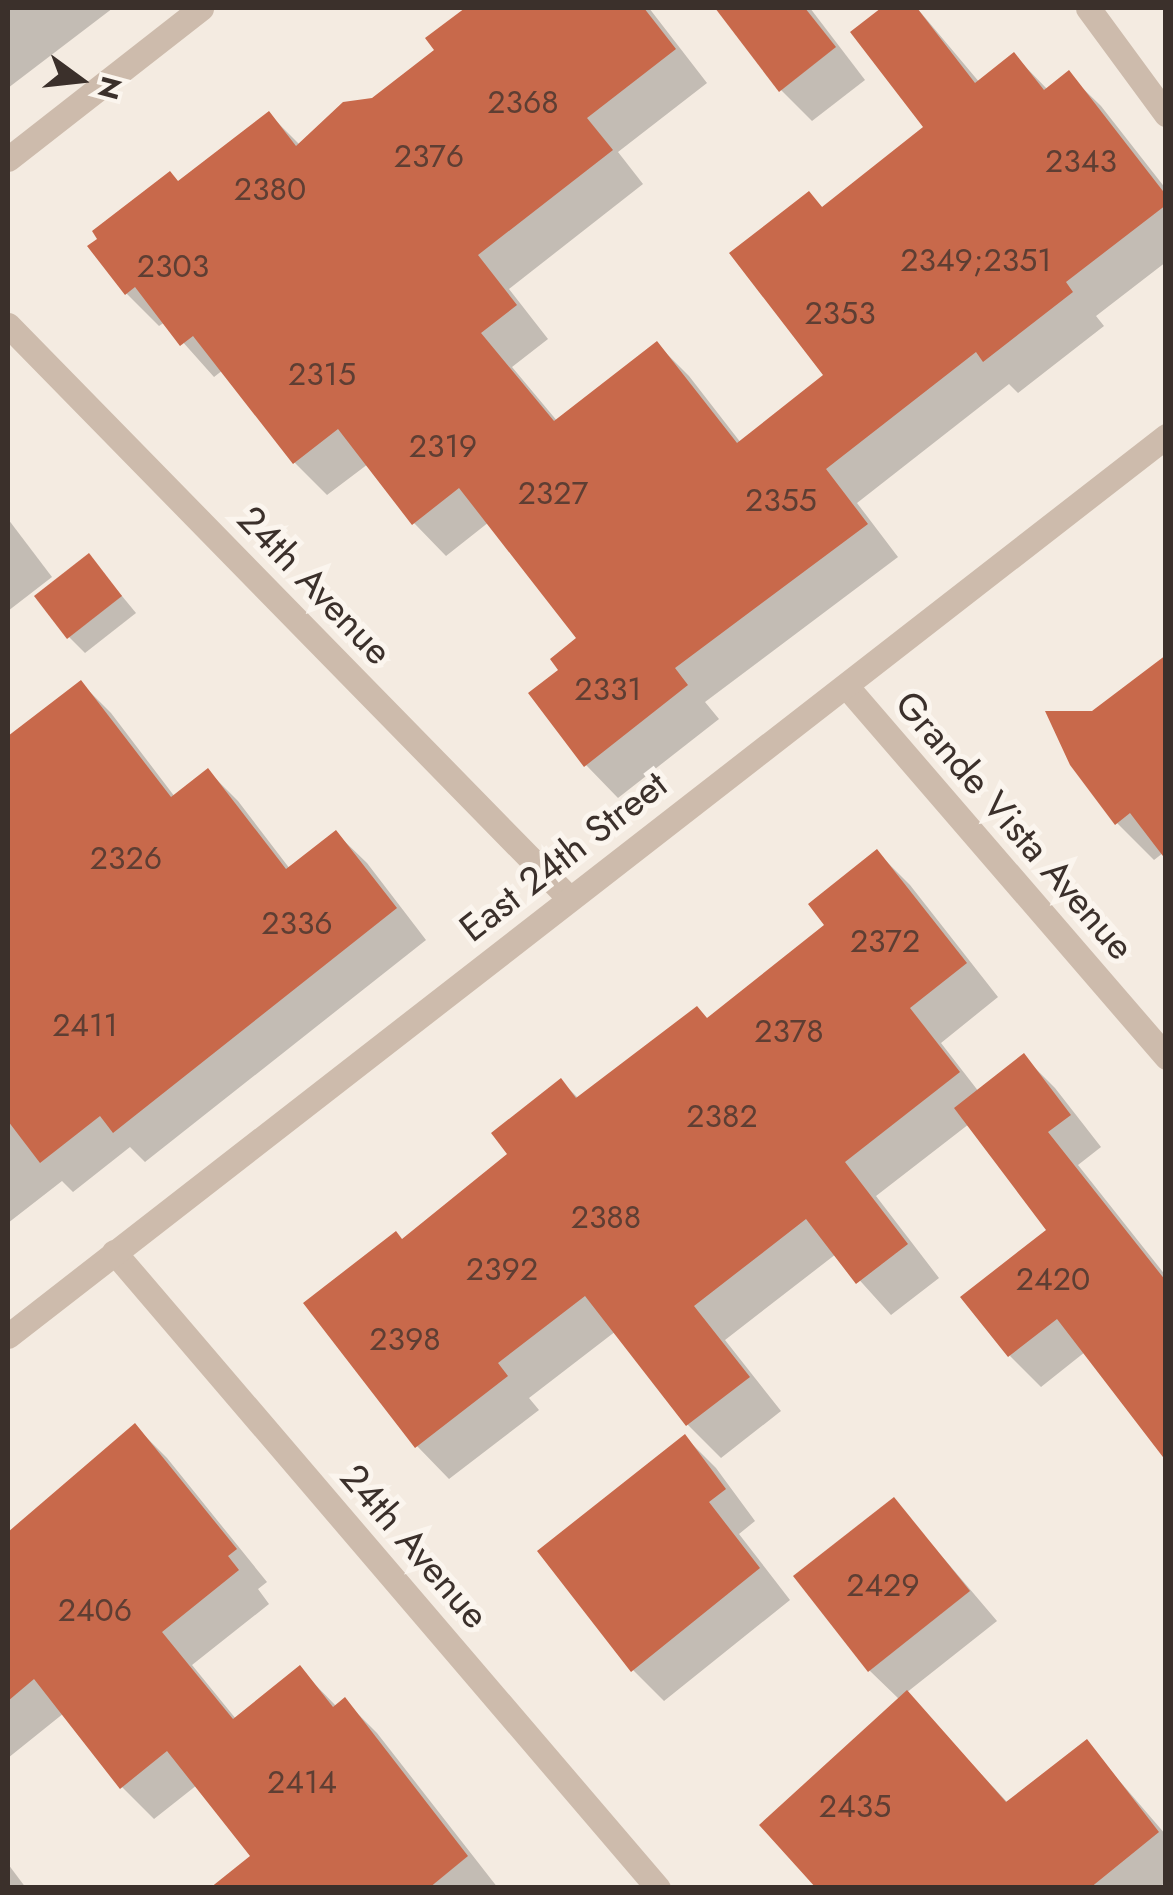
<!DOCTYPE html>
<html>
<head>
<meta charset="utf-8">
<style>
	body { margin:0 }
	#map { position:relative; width:1173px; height:1895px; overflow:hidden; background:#f4ebe1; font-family:Jost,sans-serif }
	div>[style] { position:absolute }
	.shadow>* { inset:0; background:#0003 }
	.building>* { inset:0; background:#c8694b }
	.minor>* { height:25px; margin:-12.5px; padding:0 12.5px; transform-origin:12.5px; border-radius:12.5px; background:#cdbbac }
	span { translate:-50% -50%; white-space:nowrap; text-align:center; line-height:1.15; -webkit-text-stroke:10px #fbf5ee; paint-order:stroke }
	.number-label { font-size:32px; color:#5e3e33 }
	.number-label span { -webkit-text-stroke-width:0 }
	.street-label { font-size:38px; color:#3b302b }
	.frame { position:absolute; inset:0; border:10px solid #3b302b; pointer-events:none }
	.north { position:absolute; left:30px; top:30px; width:100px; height:100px; -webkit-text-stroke:8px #fbf5ee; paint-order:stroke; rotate:105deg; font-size:28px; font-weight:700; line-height:40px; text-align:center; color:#3b302b }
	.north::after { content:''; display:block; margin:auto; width:35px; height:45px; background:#3b302b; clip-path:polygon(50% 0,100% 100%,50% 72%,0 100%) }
</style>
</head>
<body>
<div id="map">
	<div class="shadow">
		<div style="clip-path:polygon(8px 8px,113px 8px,8px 88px)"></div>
		<div style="clip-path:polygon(489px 8px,649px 8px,707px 83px,618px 152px,643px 184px,509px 289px,548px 339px,512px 367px,558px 422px,657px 344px,689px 376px,741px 443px,827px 376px,809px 194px,824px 209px,927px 128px,853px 32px,885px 8px,917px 8px,980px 83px,1014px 55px,1048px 90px,1068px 74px,1101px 106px,1166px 189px,1166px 262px,1096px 316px,1104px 326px,1018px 393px,1009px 384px,857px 503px,898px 557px,705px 702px,719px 719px,618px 798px,586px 765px,561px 670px,580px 639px,489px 522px,446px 556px,414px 523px,368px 464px,327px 495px,295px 463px,223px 370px,214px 377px,165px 322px,159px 326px,126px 293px,179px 184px,269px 114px,300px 145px,373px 100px)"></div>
		<div style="clip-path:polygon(736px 8px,810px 8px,865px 80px,812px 121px,781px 90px,725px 16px)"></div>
		<div style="clip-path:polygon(8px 519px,52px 577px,8px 611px)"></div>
		<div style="clip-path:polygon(89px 556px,136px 613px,85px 653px,69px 637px)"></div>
		<div style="clip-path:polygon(81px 683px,111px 713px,175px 797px,208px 771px,238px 801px,290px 869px,336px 833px,367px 863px,426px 940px,145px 1162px,130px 1147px,73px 1192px,62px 1181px,8px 1223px,8px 739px)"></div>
		<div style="clip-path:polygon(1092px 713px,1163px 853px,1154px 860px,1117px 823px)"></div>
		<div style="clip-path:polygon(877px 852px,910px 885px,998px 997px,941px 1043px,979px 1092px,1024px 1057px,1055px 1088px,1101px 1147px,1078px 1165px,1166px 1276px,1166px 1456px,1085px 1352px,1041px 1387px,1010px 1356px,1050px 1231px,969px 1124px,876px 1196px,939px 1278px,891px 1315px,836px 1254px,725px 1340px,781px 1411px,721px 1458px,688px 1425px,616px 1331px,529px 1398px,539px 1410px,449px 1479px,417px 1446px,402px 1241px,511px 1155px,561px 1081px,579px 1099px,708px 1020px,827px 925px)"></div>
		<div style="clip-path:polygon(135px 1426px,167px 1458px,267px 1582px,258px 1589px,269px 1604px,192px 1665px,236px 1719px,299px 1668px,337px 1707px,345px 1701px,377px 1733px,498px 1888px,214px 1888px,253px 1857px,197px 1785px,154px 1819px,122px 1787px,64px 1713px,8px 1758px,8px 1535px)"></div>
		<div style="clip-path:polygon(685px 1437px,716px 1468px,755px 1521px,739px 1534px,790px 1600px,664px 1701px,633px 1670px)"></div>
		<div style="clip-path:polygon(894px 1500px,997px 1621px,906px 1693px,1008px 1803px,1086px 1742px,1166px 1835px,1166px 1882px,1158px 1888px,820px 1888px,900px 1700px,870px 1671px,797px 1576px)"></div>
		<div style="clip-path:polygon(8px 1864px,26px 1888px,8px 1888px)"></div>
	</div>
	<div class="building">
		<div style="clip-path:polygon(465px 8px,644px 8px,676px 49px,587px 118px,613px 150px,478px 255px,517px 305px,481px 333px,554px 421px,657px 341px,737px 443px,823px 375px,729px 253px,809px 191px,822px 207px,923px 127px,850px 32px,881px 8px,917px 8px,975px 83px,1014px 52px,1044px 90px,1069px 70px,1166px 195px,1166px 205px,1066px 282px,1073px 292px,983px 362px,976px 352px,826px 469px,868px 524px,675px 668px,688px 685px,584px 767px,528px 693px,558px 670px,550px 659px,576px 638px,459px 488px,412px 525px,338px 429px,293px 464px,193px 336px,180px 346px,135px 287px,125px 295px,87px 246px,97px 239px,92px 231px,170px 171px,178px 181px,269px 111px,296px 146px,343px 102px,372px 98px,434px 50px,425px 38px)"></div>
		<div style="clip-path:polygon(715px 8px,805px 8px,836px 47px,779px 92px)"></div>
		<div style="clip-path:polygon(89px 553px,122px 596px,67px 639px,34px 596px)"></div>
		<div style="clip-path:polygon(1166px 655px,1166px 860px,1130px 813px,1115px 825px,1070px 765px,1045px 711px,1092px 711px)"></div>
		<div style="clip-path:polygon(81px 680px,171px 797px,208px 768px,286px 869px,336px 830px,397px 908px,113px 1133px,100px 1116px,40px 1163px,8px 1121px,8px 736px)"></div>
		<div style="clip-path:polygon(877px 849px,967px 963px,910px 1008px,960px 1072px,845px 1162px,908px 1244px,856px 1284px,806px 1219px,694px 1306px,750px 1377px,686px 1426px,585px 1296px,498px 1363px,508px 1376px,415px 1448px,303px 1303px,396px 1231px,402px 1239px,507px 1154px,491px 1133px,561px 1078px,576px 1098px,697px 1006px,707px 1018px,824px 925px,808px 904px)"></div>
		<div style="clip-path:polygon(1024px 1053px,1071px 1115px,1048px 1132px,1166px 1281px,1166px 1461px,1057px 1319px,1008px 1357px,960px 1297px,1046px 1230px,954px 1108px)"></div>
		<div style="clip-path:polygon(135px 1423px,237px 1549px,228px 1556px,239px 1570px,162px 1632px,233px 1719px,300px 1665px,333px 1707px,345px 1697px,468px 1856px,429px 1888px,210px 1888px,250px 1856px,167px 1751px,120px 1789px,34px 1679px,8px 1701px,8px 1532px)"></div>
		<div style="clip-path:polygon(685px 1434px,726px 1489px,709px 1502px,760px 1568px,631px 1672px,537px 1551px)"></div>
		<div style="clip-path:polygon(894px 1497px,970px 1591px,868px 1672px,793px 1576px)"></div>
		<div style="clip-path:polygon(907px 1690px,1006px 1802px,1087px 1739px,1159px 1832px,1090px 1888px,816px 1888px,759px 1825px)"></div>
	</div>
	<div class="minor">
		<div style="left:1088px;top:8px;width:132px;rotate:53.7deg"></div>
		<div style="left:8px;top:159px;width:245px;rotate:-38deg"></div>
		<div style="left:8px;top:325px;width:802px;rotate:45.61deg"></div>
		<div style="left:847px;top:687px;width:489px;rotate:49.2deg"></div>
		<div style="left:114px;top:1252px;width:837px;rotate:49.46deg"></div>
		<div style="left:8px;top:1336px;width:1467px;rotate:-37.85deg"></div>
	</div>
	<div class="number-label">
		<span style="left:523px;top:102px">2368</span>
		<span style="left:429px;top:156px">2376</span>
		<span style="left:1081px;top:161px">2343</span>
		<span style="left:270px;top:189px">2380</span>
		<span style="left:976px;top:260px">2349;2351</span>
		<span style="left:173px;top:266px">2303</span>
		<span style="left:840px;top:313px">2353</span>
		<span style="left:322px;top:374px">2315</span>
		<span style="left:443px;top:446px">2319</span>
		<span style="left:553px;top:493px">2327</span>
		<span style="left:781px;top:500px">2355</span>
		<span style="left:608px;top:689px">2331</span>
		<span style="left:126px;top:858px">2326</span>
		<span style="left:297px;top:923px">2336</span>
		<span style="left:885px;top:941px">2372</span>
		<span style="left:85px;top:1025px">2411</span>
		<span style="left:789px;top:1031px">2378</span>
		<span style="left:722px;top:1116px">2382</span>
		<span style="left:606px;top:1217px">2388</span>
		<span style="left:502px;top:1269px">2392</span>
		<span style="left:1053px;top:1279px">2420</span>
		<span style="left:405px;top:1339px">2398</span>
		<span style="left:883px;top:1585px">2429</span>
		<span style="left:95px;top:1610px">2406</span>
		<span style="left:302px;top:1782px">2414</span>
		<span style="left:855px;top:1806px">2435</span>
	</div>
	<div class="street-label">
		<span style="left:315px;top:585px;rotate:46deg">24th Avenue</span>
		<span style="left:1015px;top:825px;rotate:49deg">Grande Vista Avenue</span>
		<span style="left:563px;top:856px;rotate:-38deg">East 24th Street</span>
		<span style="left:415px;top:1546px;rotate:49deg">24th Avenue</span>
	</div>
	<div class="frame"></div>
	<div class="north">N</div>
</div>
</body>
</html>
